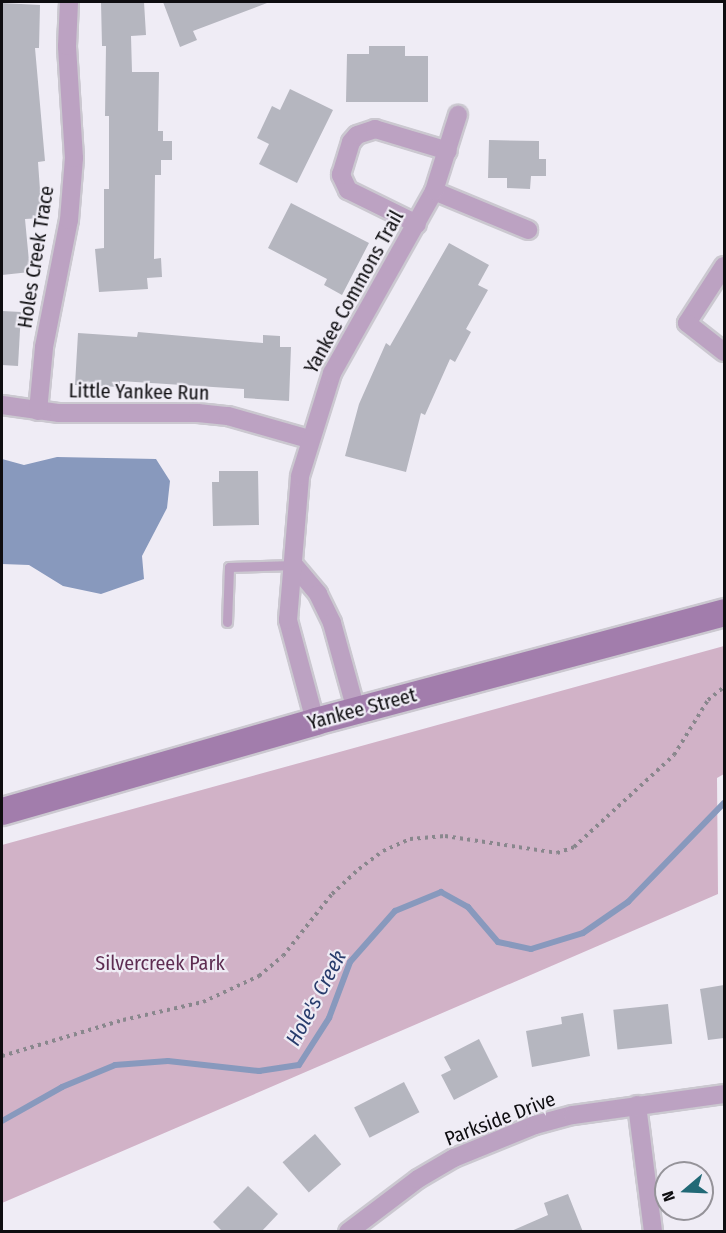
<!DOCTYPE html>
<style>
body{margin:0}
#map{position:relative;width:726px;height:1233px;overflow:hidden;background:#efecf5;font-family:"Fira Sans Condensed",sans-serif}
div>[style]{position:absolute}
.green>*{inset:0;background:#d1b2c7}
.water>*{inset:0;background:#8899bd}
.stream>*{height:6px;margin:-3px;padding:0 3px;transform-origin:3px;border-radius:3px;background:#8899bd}
.building>*{inset:0;background:#b5b6bf;transform-origin:0 0}
.path>*{height:4px;margin-top:-2px;transform-origin:0;background:repeating-linear-gradient(90deg,#89878d 0 3px,transparent 0 7.5px)}
.roads{filter:drop-shadow(2px 0 #cbc8d0) drop-shadow(-2px 0 #cbc8d0) drop-shadow(0 2px #cbc8d0) drop-shadow(0 -2px #cbc8d0)}
.lane>*{height:9px;margin:-4.5px;padding:0 4.5px;transform-origin:4.5px;border-radius:4.5px;background:#bca2c2}
.street>*{height:18px;margin:-9px;padding:0 9px;transform-origin:9px;border-radius:9px;background:#bca2c2}
.secondary>*{height:27px;margin:-13.5px;padding:0 13.5px;transform-origin:13.5px;border-radius:13.5px;background:#a27dac}
span{translate:-50% -50%;white-space:nowrap;text-align:center;line-height:1.15;-webkit-text-stroke:4.5px #efecf5;paint-order:stroke}
.street-label{font-size:20px;color:#0e0d10}
.park-label{font-size:20px;color:#5e2d52}
.water-label{font-size:21px;color:#283c6c;font-style:italic}
.frame{position:absolute;inset:0;border:3px solid #0e0d10;pointer-events:none}
.north{position:absolute;left:654px;top:1161px;width:60px;height:60px;box-sizing:border-box;background:#efecf5;border:2px solid #959399;border-radius:50%;rotate:251deg;font-size:16px;font-weight:700;line-height:24px;text-align:center;color:#0e0d10}
.north::after{content:'';display:block;margin:auto;width:21px;height:27px;background:#216976;clip-path:polygon(50% 0,100% 100%,50% 72%,0 100%)}
</style>
<div id="map">
<div class="green">
<div style="clip-path:polygon(724px 646px,724px 774px,717px 778px,718px 894px,2px 1203px,2px 845px)"></div>
</div>
<div class="water">
<div style="clip-path:polygon(57px 457px,156px 459px,170px 481px,167px 508px,142px 556px,144px 579px,101px 594px,63px 586px,29px 565px,2px 564px,2px 459px,24px 465px)"></div>
</div>
<div class="stream">
<div style="left:2px;top:1121px;width:69px;rotate:-29.5deg"></div>
<div style="left:62px;top:1087px;width:57px;rotate:-22.5deg"></div>
<div style="left:115px;top:1065px;width:53px;rotate:-4.3deg"></div>
<div style="left:168px;top:1061px;width:92px;rotate:6.3deg"></div>
<div style="left:259px;top:1071px;width:40px;rotate:-8.5deg"></div>
<div style="left:299px;top:1065px;width:56px;rotate:-57.4deg"></div>
<div style="left:329px;top:1018px;width:60px;rotate:-69.4deg"></div>
<div style="left:350px;top:962px;width:68px;rotate:-48.6deg"></div>
<div style="left:395px;top:911px;width:50px;rotate:-22.4deg"></div>
<div style="left:441px;top:892px;width:31px;rotate:29deg"></div>
<div style="left:468px;top:907px;width:46px;rotate:49.4deg"></div>
<div style="left:498px;top:942px;width:34px;rotate:12deg"></div>
<div style="left:531px;top:949px;width:54px;rotate:-17.1deg"></div>
<div style="left:583px;top:933px;width:55px;rotate:-34.6deg"></div>
<div style="left:628px;top:902px;width:138px;rotate:-45.9deg"></div>
</div>
<div class="building">
<div style="clip-path:polygon(101px 2px,144px 2px,146px 35px,131px 36px,132px 72px,159px 72px,158px 131px,163px 131px,163px 141px,172px 141px,172px 160px,161px 160px,161px 175px,155px 175px,154px 259px,161px 258px,162px 277px,147px 278px,148px 289px,99px 292px,95px 249px,104px 248px,104px 189px,109px 189px,109px 116px,105px 116px,106px 46px,102px 46px)"></div>
<div style="clip-path:polygon(163px 2px,267px 2px,267px 3px,193px 31px,197px 40px,180px 47px)"></div>
<div style="clip-path:polygon(2px 3px,40px 5px,39px 48px,35px 48px,45px 161px,38px 162px,42px 218px,25px 219px,30px 272px,2px 275px)"></div>
<div style="clip-path:polygon(369px 46px,405px 46px,405px 56px,428px 56px,428px 102px,346px 102px,347px 54px,369px 54px)"></div>
<div style="clip-path:polygon(290px 89px,333px 110px,297px 183px,259px 164px,269px 144px,257px 138px,272px 106px,280px 110px)"></div>
<div style="clip-path:polygon(489px 140px,539px 141px,539px 159px,546px 159px,546px 176px,531px 176px,530px 189px,507px 188px,507px 178px,488px 178px)"></div>
<div style="clip-path:polygon(291px 203px,369px 243px,342px 295px,324px 285px,327px 279px,268px 248px)"></div>
<div style="clip-path:polygon(449px 243px,489px 265px,478px 285px,488px 290px,466px 329px,471px 332px,455px 362px,450px 359px,425px 415px,421px 413px,406px 472px,345px 456px,359px 404px,386px 343px,390px 346px)"></div>
<div style="clip-path:polygon(2px 311px,21px 312px,18px 366px,2px 365px)"></div>
<div style="clip-path:polygon(138px 332px,263px 343px,263px 335px,280px 336px,280px 347px,291px 347px,289px 401px,244px 398px,244px 389px,120px 381px,120px 387px,75px 385px,78px 333px,137px 337px)"></div>
<div style="clip-path:polygon(219px 471px,258px 471px,259px 525px,213px 526px,212px 482px,219px 482px)"></div>
<div style="clip-path:polygon(724px 985px,724px 1038px,708px 1040px,700px 989px)"></div>
<div style="left:668px;top:1004px;width:40px;height:55px;rotate:84deg"></div>
<div style="clip-path:polygon(583px 1013px,590px 1056px,532px 1067px,526px 1031px,562px 1024px,561px 1017px)"></div>
<div style="clip-path:polygon(479px 1039px,498px 1077px,454px 1100px,441px 1075px,451px 1070px,444px 1057px)"></div>
<div style="left:404px;top:1082px;width:34px;height:56px;rotate:63deg"></div>
<div style="left:315px;top:1134px;width:40px;height:43px;rotate:49deg"></div>
<div style="clip-path:polygon(248px 1186px,278px 1214px,261px 1232px,223px 1232px,213px 1222px)"></div>
<div style="clip-path:polygon(568px 1194px,583px 1232px,509px 1232px,548px 1215px,544px 1203px)"></div>
</div>
<div class="path">
<div style="left:2px;top:1056px;width:126px;rotate:-16.6deg"></div>
<div style="left:123px;top:1020px;width:82px;rotate:-12.7deg"></div>
<div style="left:203px;top:1002px;width:62px;rotate:-24.9deg"></div>
<div style="left:259px;top:976px;width:31px;rotate:-40deg"></div>
<div style="left:283px;top:956px;width:79px;rotate:-51.7deg"></div>
<div style="left:332px;top:894px;width:37px;rotate:-43deg"></div>
<div style="left:359px;top:869px;width:30px;rotate:-37deg"></div>
<div style="left:383px;top:851px;width:30px;rotate:-24deg"></div>
<div style="left:410px;top:839px;width:35px;rotate:-5deg"></div>
<div style="left:445px;top:836px;width:113px;rotate:8.6deg"></div>
<div style="left:557px;top:853px;width:18px;rotate:-19deg"></div>
<div style="left:574px;top:847px;width:136px;rotate:-42.6deg"></div>
<div style="left:674px;top:755px;width:65px;rotate:-58.3deg"></div>
<div style="left:708px;top:700px;width:21px;rotate:-39deg"></div>
</div>
<div class="roads">
<div class="lane">
<div style="left:227px;top:622px;width:55px;rotate:-87.9deg"></div>
<div style="left:229px;top:567px;width:65px;rotate:-1.8deg"></div>
</div>
<div class="street">
<div style="left:434px;top:191px;width:102px;rotate:22.5deg"></div>
<div style="left:417px;top:224px;width:77px;rotate:-153.8deg"></div>
<div style="left:348px;top:190px;width:17px;rotate:-115deg"></div>
<div style="left:341px;top:175px;width:34px;rotate:-73deg"></div>
<div style="left:351px;top:142px;width:9px;rotate:-49deg"></div>
<div style="left:357px;top:135px;width:19px;rotate:-18deg"></div>
<div style="left:375px;top:129px;width:76px;rotate:16.8deg"></div>
<div style="left:724px;top:266px;width:68px;rotate:123deg"></div>
<div style="left:687px;top:323px;width:47px;rotate:38.1deg"></div>
<div style="left:2px;top:405px;width:58px;rotate:8deg"></div>
<div style="left:59px;top:413px;width:139px"></div>
<div style="left:198px;top:413px;width:30px;rotate:6deg"></div>
<div style="left:228px;top:416px;width:84px;rotate:15.9deg"></div>
<div style="left:38px;top:411px;width:64px;rotate:-84.6deg"></div>
<div style="left:44px;top:347px;width:129px;rotate:-78.9deg"></div>
<div style="left:69px;top:220px;width:62px;rotate:-85.4deg"></div>
<div style="left:74px;top:158px;width:112px;rotate:-93.6deg"></div>
<div style="left:67px;top:46px;width:44px;rotate:-87.4deg"></div>
<div style="left:294px;top:565px;width:38px;rotate:50deg"></div>
<div style="left:318px;top:594px;width:32px;rotate:64deg"></div>
<div style="left:332px;top:623px;width:90px;rotate:74.6deg"></div>
<div style="left:315px;top:721px;width:105px;rotate:-105deg"></div>
<div style="left:288px;top:620px;width:144px;rotate:-85.2deg"></div>
<div style="left:300px;top:476px;width:108px;rotate:-72.7deg"></div>
<div style="left:332px;top:373px;width:209px;rotate:-60.7deg"></div>
<div style="left:434px;top:191px;width:80px;rotate:-72.5deg"></div>
<div style="left:637px;top:1105px;width:128px;rotate:82.8deg"></div>
<div style="left:348px;top:1232px;width:88px;rotate:-37.1deg"></div>
<div style="left:418px;top:1179px;width:42px;rotate:-30.3deg"></div>
<div style="left:454px;top:1158px;width:87px;rotate:-22.2deg"></div>
<div style="left:535px;top:1125px;width:39px;rotate:-15deg"></div>
<div style="left:573px;top:1115px;width:152px;rotate:-7.9deg"></div>
</div>
<div class="secondary">
<div style="left:2px;top:811px;width:326px;rotate:-16deg"></div>
<div style="left:315px;top:721px;width:423px;rotate:-14.9deg"></div>
</div>
</div>
<div class="street-label">
<span style="left:36px;top:257px;rotate:-81deg">Holes Creek Trace</span>
<span style="left:354px;top:292px;rotate:-61deg">Yankee Commons Trail</span>
<span style="left:139px;top:392px;rotate:1deg">Little Yankee Run</span>
<span style="left:362px;top:709px;rotate:-15deg">Yankee Street</span>
<span style="left:500px;top:1119px;rotate:-21deg">Parkside Drive</span>
</div>
<div class="park-label">
<span style="left:160px;top:963px">Silvercreek Park</span>
</div>
<div class="water-label">
<span style="left:316px;top:998px;rotate:-62deg">Hole's Creek</span>
</div>
<div class="frame"></div>
<div class="north">N</div>
</div>
